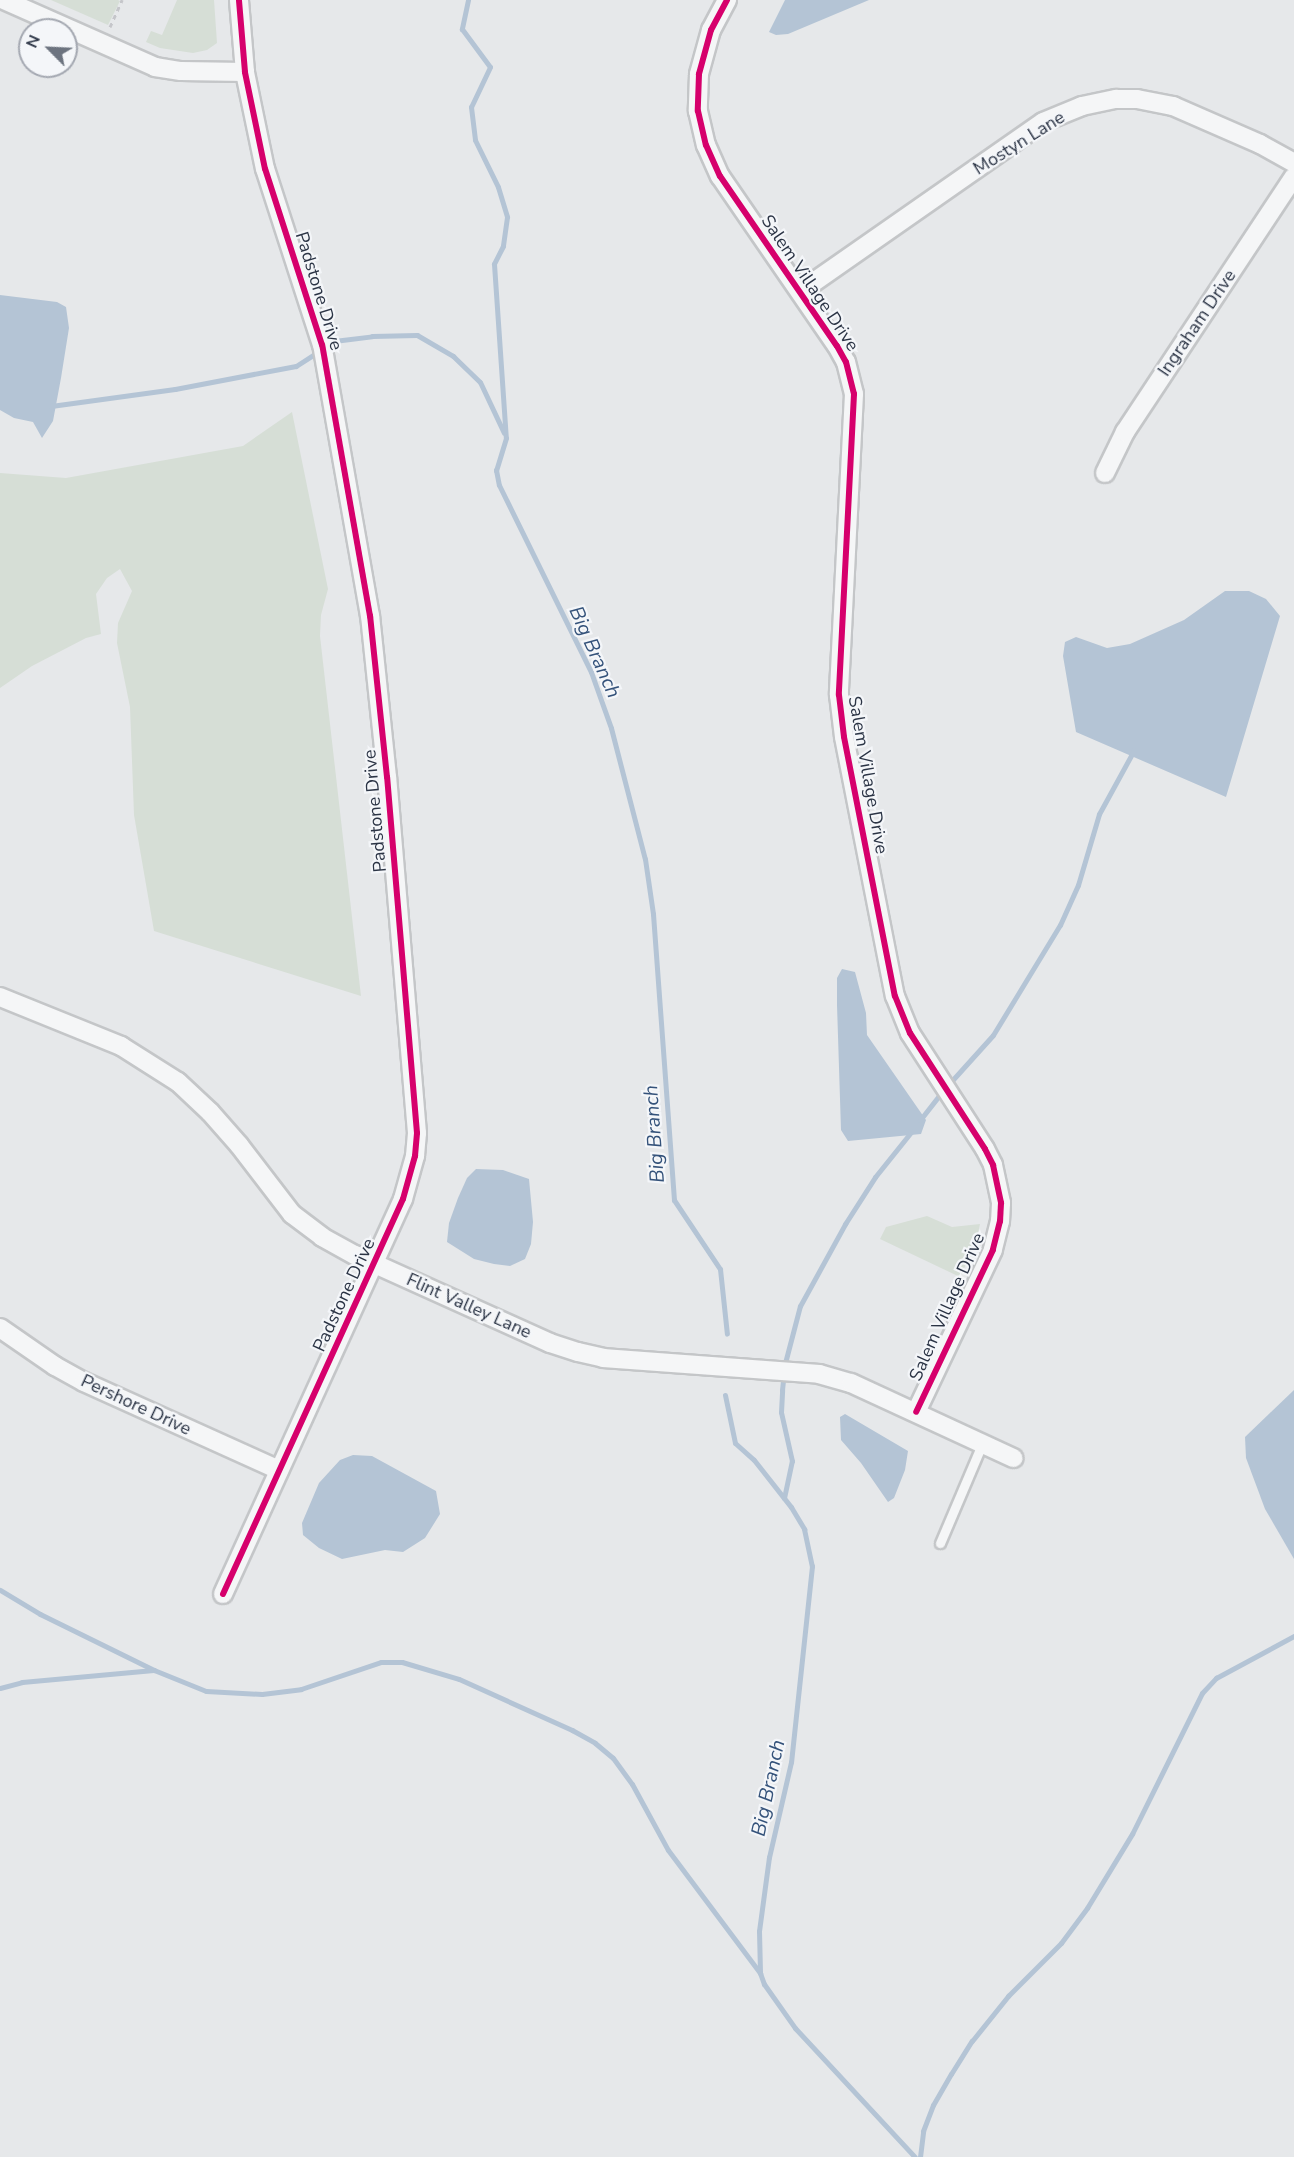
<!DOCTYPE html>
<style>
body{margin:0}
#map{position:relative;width:1294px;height:2157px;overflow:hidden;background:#e6e8ea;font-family:"Nunito Sans",sans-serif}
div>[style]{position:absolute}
.green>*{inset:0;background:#d6ded6}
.water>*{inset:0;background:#b4c4d5}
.stream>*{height:5px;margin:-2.5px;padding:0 2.5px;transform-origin:2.5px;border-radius:2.5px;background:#b4c4d5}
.path>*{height:3px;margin-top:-1.5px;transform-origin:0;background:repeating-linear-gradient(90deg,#c5c6ca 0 4.5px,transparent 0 9px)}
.roads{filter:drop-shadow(2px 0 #c4c6c8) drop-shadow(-2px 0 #c4c6c8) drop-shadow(0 2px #c4c6c8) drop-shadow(0 -2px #c4c6c8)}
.lane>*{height:9px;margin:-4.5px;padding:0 4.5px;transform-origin:4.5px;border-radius:4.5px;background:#f5f6f7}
.street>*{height:18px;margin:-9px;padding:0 9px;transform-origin:9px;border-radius:9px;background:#f5f6f7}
.cycleway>*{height:6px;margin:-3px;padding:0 3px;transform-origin:3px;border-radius:3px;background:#d6006c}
span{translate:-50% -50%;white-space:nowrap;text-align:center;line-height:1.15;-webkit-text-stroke:4.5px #f4f6f9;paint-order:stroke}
.street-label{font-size:18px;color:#2b3445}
.water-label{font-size:20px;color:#34527a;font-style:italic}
.north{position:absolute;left:18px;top:18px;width:60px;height:60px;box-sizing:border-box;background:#f4f6f9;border:2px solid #a4a8b1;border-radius:50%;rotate:294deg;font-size:16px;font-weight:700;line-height:24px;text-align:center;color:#2b3445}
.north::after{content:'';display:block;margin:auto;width:21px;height:27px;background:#6c737f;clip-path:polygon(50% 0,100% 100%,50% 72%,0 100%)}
</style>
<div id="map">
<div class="green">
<div style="clip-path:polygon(51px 0,118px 0,120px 1px,108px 25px)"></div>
<div style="clip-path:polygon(177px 0,214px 0,217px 43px,207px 50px,193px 53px,160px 48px,146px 42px,151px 31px,162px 35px)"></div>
<div style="clip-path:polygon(292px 412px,328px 589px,321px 615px,320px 636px,361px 996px,154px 931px,134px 815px,130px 707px,117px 643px,118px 623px,132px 591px,120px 569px,107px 578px,96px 594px,101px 634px,86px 638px,32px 666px,0 688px,0 473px,66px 478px,243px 446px)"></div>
<div style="clip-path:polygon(927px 1216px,952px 1227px,980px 1224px,976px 1243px,960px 1277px,880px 1239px,886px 1227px)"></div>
</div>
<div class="water">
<div style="clip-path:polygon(785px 0,869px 0,788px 34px,776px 35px,769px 32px)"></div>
<div style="clip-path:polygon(0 295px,57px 302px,66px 307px,69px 328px,61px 378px,53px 421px,42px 438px,33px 422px,14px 418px,0 410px)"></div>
<div style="clip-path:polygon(1225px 591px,1249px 591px,1266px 599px,1280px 616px,1226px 797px,1076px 732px,1063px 656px,1065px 642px,1076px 637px,1107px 648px,1130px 644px,1184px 620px)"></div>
<div style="clip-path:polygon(842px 969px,855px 972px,866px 1013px,867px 1035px,926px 1120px,921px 1134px,848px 1141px,841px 1130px,837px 1005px,837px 978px)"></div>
<div style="clip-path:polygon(476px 1169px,503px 1170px,529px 1179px,533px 1222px,531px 1244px,525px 1259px,510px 1266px,494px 1264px,474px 1259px,447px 1242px,449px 1223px,458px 1198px,467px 1178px)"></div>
<div style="clip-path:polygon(1294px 1390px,1294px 1559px,1265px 1509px,1246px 1458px,1245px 1437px)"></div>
<div style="clip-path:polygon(845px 1414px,908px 1451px,905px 1470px,894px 1498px,888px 1502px,861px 1463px,841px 1440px,840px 1417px)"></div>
<div style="clip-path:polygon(353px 1455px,372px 1456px,436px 1491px,440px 1514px,425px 1538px,403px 1552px,385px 1550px,342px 1559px,319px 1548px,303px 1535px,302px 1523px,319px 1483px,340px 1460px)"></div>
</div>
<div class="stream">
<div style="left:468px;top:0;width:30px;rotate:102deg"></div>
<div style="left:462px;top:29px;width:47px;rotate:53.6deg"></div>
<div style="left:490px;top:67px;width:44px;rotate:115.4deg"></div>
<div style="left:471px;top:107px;width:33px;rotate:83deg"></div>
<div style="left:475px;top:140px;width:52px;rotate:63.9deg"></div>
<div style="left:498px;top:187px;width:31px;rotate:73deg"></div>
<div style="left:507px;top:217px;width:29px;rotate:98deg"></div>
<div style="left:503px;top:246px;width:20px;rotate:117deg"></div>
<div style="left:494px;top:264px;width:174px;rotate:86.1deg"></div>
<div style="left:506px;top:438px;width:34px;rotate:107deg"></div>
<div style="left:496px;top:470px;width:15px;rotate:79deg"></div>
<div style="left:499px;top:485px;width:208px;rotate:63.8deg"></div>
<div style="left:591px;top:672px;width:59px;rotate:70.3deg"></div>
<div style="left:611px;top:728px;width:135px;rotate:75.5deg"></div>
<div style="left:645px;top:859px;width:56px;rotate:81.7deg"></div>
<div style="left:653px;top:914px;width:287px;rotate:85.8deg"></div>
<div style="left:674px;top:1200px;width:83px;rotate:56.3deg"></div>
<div style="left:720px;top:1269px;width:65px;rotate:83.9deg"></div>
<div style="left:327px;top:346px;width:9px;rotate:-36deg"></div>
<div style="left:334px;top:341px;width:38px;rotate:-7deg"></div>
<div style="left:372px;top:336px;width:45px;rotate:-1.3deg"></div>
<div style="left:417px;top:335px;width:42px;rotate:30.3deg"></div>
<div style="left:453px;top:356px;width:37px;rotate:44deg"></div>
<div style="left:480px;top:382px;width:56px;rotate:64.8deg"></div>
<div style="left:51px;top:406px;width:125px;rotate:-7.8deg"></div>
<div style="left:175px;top:389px;width:123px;rotate:-10.8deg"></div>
<div style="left:296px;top:366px;width:27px;rotate:-33deg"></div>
<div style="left:948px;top:1085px;width:67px;rotate:-48deg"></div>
<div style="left:993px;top:1035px;width:129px;rotate:-58.7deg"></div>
<div style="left:1060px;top:925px;width:44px;rotate:-65.8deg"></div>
<div style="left:1078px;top:885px;width:74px;rotate:-73.5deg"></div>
<div style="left:1099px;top:814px;width:73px;rotate:-61.3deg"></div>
<div style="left:920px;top:1120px;width:36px;rotate:-52deg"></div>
<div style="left:725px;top:1395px;width:49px;rotate:78.2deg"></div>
<div style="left:735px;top:1443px;width:25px;rotate:42deg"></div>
<div style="left:754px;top:1460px;width:60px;rotate:51.8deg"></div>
<div style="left:791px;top:1507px;width:26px;rotate:59deg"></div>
<div style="left:804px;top:1529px;width:38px;rotate:78deg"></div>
<div style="left:812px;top:1566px;width:197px;rotate:96.1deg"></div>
<div style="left:791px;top:1762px;width:98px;rotate:103deg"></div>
<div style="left:769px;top:1857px;width:75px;rotate:97.7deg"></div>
<div style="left:759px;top:1931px;width:42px;rotate:88.6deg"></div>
<div style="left:760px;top:1973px;width:12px;rotate:70deg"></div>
<div style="left:764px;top:1984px;width:54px;rotate:54.8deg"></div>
<div style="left:795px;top:2028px;width:176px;rotate:47.1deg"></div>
<div style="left:784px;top:1498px;width:38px;rotate:-78deg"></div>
<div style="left:792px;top:1461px;width:50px;rotate:-102.7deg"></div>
<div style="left:781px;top:1412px;width:22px;rotate:-87deg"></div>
<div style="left:782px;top:1390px;width:27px;rotate:-84deg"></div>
<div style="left:785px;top:1363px;width:59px;rotate:-75.3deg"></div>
<div style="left:800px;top:1306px;width:94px;rotate:-61.2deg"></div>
<div style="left:845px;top:1224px;width:56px;rotate:-57.4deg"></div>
<div style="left:875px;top:1177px;width:58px;rotate:-51.3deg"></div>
<div style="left:0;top:1590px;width:47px;rotate:31deg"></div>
<div style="left:40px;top:1614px;width:127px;rotate:26.2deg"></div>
<div style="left:154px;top:1670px;width:56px;rotate:22deg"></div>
<div style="left:206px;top:1691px;width:56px;rotate:3.1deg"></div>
<div style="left:262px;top:1694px;width:39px;rotate:-7deg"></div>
<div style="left:301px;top:1689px;width:84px;rotate:-18.6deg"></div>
<div style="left:381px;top:1662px;width:21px"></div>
<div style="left:402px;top:1662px;width:59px;rotate:16.6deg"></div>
<div style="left:459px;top:1679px;width:124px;rotate:24.3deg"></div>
<div style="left:572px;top:1730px;width:26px;rotate:29deg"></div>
<div style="left:595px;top:1743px;width:23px;rotate:40deg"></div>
<div style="left:613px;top:1758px;width:32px;rotate:54deg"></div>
<div style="left:632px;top:1784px;width:75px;rotate:61.4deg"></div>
<div style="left:668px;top:1850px;width:154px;rotate:53.2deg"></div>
<div style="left:0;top:1688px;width:23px;rotate:-15deg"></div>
<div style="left:22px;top:1682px;width:132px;rotate:-5.2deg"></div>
<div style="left:920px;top:2157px;width:26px;rotate:-83deg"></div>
<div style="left:923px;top:2131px;width:28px;rotate:-69deg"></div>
<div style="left:933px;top:2105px;width:36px;rotate:-60deg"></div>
<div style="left:951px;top:2074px;width:39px;rotate:-58deg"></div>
<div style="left:972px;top:2041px;width:58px;rotate:-51.3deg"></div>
<div style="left:1008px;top:1996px;width:75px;rotate:-45deg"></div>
<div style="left:1061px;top:1943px;width:44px;rotate:-53.4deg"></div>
<div style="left:1087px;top:1908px;width:87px;rotate:-58.7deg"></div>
<div style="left:1132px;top:1834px;width:157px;rotate:-63.6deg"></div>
<div style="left:1202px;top:1693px;width:21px;rotate:-47deg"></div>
<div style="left:1216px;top:1678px;width:89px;rotate:-28.3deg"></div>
</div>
<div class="path">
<div style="left:110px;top:27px;width:30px;rotate:-66deg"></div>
</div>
<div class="roads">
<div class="lane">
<div style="left:940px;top:1543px;width:108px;rotate:-67deg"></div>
</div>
<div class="street">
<div style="left:4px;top:0;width:165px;rotate:23.9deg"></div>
<div style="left:155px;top:67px;width:26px;rotate:9deg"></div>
<div style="left:181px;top:71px;width:64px;rotate:0.9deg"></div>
<div style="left:727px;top:0;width:34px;rotate:118deg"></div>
<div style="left:711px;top:30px;width:46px;rotate:105.3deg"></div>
<div style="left:699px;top:74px;width:37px;rotate:92deg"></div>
<div style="left:698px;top:111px;width:35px;rotate:77deg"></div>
<div style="left:706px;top:145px;width:34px;rotate:66deg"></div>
<div style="left:720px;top:176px;width:206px;rotate:55.5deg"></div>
<div style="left:837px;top:346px;width:18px;rotate:61deg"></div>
<div style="left:846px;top:362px;width:33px;rotate:76deg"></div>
<div style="left:854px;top:394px;width:301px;rotate:92.9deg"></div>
<div style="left:839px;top:695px;width:42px;rotate:83.2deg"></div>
<div style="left:844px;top:737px;width:264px;rotate:78.9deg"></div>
<div style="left:895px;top:996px;width:40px;rotate:68deg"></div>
<div style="left:910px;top:1033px;width:138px;rotate:57.1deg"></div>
<div style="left:985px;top:1149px;width:18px;rotate:63deg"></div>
<div style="left:993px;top:1165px;width:39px;rotate:78deg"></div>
<div style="left:1001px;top:1203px;width:18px;rotate:93deg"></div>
<div style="left:1000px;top:1221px;width:30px;rotate:104deg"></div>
<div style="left:993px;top:1250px;width:179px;rotate:115.4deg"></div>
<div style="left:801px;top:291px;width:295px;rotate:-34.9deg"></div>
<div style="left:1043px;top:122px;width:42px;rotate:-22.3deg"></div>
<div style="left:1082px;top:106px;width:35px;rotate:-12deg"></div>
<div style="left:1116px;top:99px;width:21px"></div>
<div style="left:1137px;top:99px;width:37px;rotate:11deg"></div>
<div style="left:1173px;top:106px;width:95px;rotate:23.6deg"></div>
<div style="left:1260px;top:144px;width:39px;rotate:29deg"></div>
<div style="left:1105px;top:473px;width:46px;rotate:-64deg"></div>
<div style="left:1125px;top:432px;width:306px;rotate:-56.5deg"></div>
<div style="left:0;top:997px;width:131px;rotate:22deg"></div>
<div style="left:121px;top:1046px;width:67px;rotate:32.3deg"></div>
<div style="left:178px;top:1082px;width:44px;rotate:43.2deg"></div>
<div style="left:210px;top:1112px;width:44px;rotate:48.7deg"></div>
<div style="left:239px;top:1145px;width:87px;rotate:52.5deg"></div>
<div style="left:292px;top:1214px;width:38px;rotate:37deg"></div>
<div style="left:322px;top:1237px;width:38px;rotate:29deg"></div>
<div style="left:355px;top:1255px;width:214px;rotate:24.3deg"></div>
<div style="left:550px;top:1343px;width:29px;rotate:18deg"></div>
<div style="left:578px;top:1352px;width:26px;rotate:13deg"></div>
<div style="left:603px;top:1358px;width:217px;rotate:4.2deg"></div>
<div style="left:819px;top:1374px;width:33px;rotate:16deg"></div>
<div style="left:851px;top:1383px;width:179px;rotate:24.8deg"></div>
<div style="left:0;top:1328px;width:67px;rotate:34.6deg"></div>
<div style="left:55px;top:1366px;width:33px;rotate:29deg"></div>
<div style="left:84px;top:1382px;width:214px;rotate:24.3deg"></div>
<div style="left:223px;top:1594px;width:434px;rotate:-65.5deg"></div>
<div style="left:403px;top:1199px;width:45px;rotate:-74.4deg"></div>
<div style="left:415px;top:1156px;width:23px;rotate:-85deg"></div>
<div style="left:417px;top:1133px;width:357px;rotate:-94.8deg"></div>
<div style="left:387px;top:777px;width:162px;rotate:-96deg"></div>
<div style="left:370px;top:616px;width:275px;rotate:-100deg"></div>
<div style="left:322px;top:345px;width:185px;rotate:-107.9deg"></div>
<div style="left:265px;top:169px;width:99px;rotate:-101.7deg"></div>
<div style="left:245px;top:72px;width:72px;rotate:-94.8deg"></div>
</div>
</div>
<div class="cycleway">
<div style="left:727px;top:0;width:34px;rotate:118deg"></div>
<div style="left:711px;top:30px;width:46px;rotate:105.3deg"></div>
<div style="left:699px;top:74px;width:37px;rotate:92deg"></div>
<div style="left:698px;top:111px;width:35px;rotate:77deg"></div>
<div style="left:706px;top:145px;width:34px;rotate:66deg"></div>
<div style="left:720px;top:176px;width:206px;rotate:55.5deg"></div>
<div style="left:837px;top:346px;width:18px;rotate:61deg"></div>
<div style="left:846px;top:362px;width:33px;rotate:76deg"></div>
<div style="left:854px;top:394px;width:301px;rotate:92.9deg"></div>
<div style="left:839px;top:695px;width:42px;rotate:83.2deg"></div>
<div style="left:844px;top:737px;width:264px;rotate:78.9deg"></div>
<div style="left:895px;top:996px;width:40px;rotate:68deg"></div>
<div style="left:910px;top:1033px;width:138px;rotate:57.1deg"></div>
<div style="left:985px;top:1149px;width:18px;rotate:63deg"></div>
<div style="left:993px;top:1165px;width:39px;rotate:78deg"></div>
<div style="left:1001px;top:1203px;width:18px;rotate:93deg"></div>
<div style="left:1000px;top:1221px;width:30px;rotate:104deg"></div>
<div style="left:993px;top:1250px;width:179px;rotate:115.4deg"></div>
<div style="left:223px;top:1594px;width:434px;rotate:-65.5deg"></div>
<div style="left:403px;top:1199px;width:45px;rotate:-74.4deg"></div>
<div style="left:415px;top:1156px;width:23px;rotate:-85deg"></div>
<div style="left:417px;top:1133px;width:357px;rotate:-94.8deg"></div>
<div style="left:387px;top:777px;width:162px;rotate:-96deg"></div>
<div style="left:370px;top:616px;width:275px;rotate:-100deg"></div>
<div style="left:322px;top:345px;width:185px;rotate:-107.9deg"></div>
<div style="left:265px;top:169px;width:99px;rotate:-101.7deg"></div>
<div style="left:245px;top:72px;width:72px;rotate:-94.8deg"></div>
</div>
<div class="street-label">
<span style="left:1019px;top:143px;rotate:-32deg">Mostyn Lane</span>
<span style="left:810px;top:283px;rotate:56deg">Salem Village Drive</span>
<span style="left:319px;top:291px;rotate:73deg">Padstone Drive</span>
<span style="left:1197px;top:323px;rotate:-56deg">Ingraham Drive</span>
<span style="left:868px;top:775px;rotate:80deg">Salem Village Drive</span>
<span style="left:375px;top:811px;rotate:-95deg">Padstone Drive</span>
<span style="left:344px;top:1295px;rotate:-65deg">Padstone Drive</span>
<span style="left:469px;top:1306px;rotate:24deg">Flint Valley Lane</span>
<span style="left:947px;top:1307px;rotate:-66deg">Salem Village Drive</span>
<span style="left:136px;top:1405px;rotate:25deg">Pershore Drive</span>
</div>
<div class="water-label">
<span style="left:595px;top:652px;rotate:66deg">Big Branch</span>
<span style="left:654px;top:1134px;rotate:-94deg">Big Branch</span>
<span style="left:768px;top:1788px;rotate:-78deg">Big Branch</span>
</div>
<div class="north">N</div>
</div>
